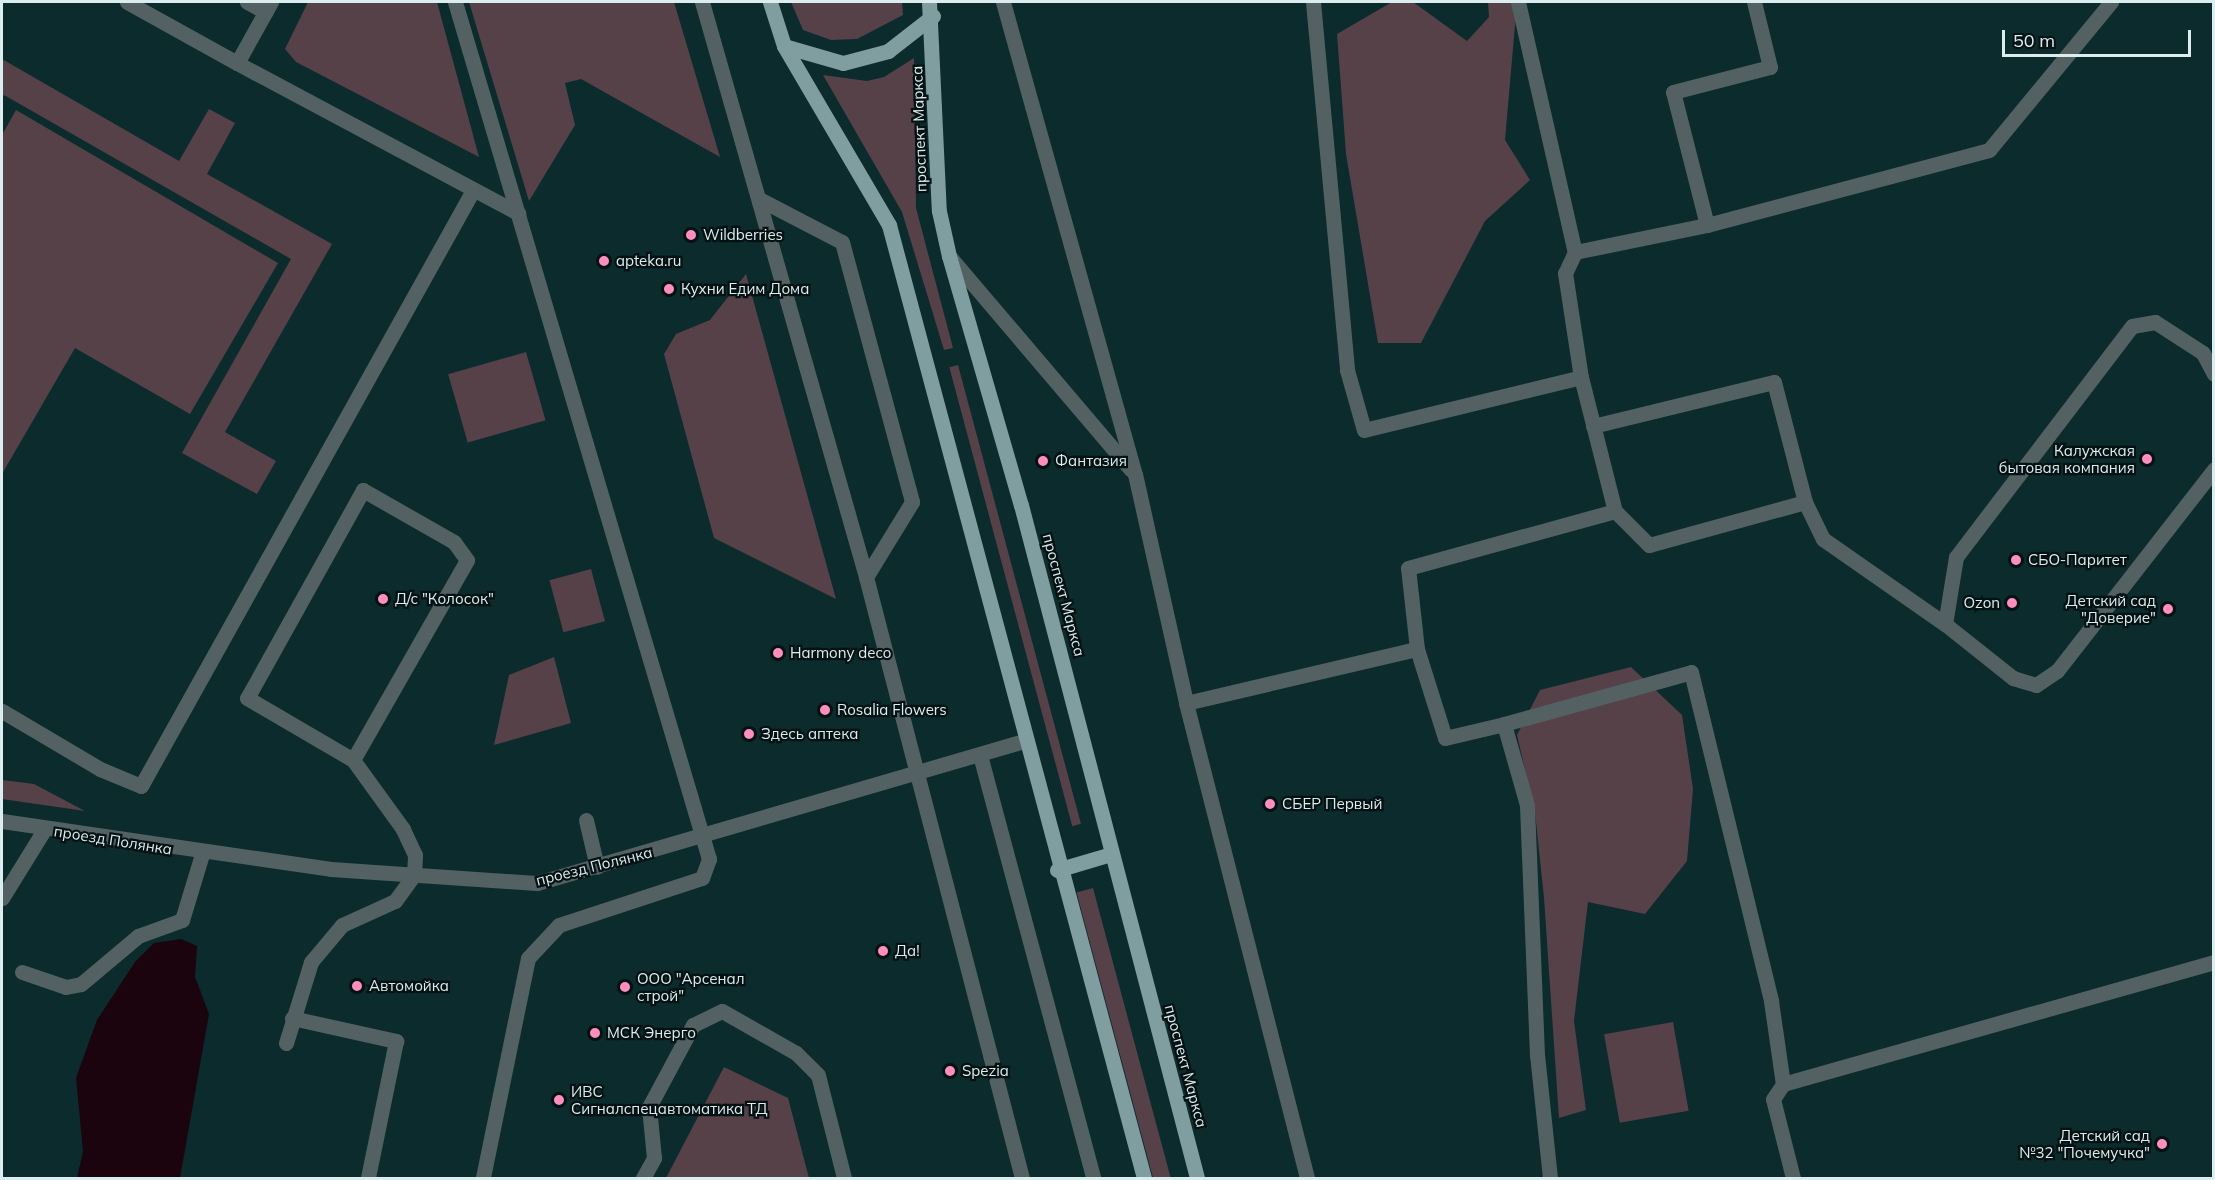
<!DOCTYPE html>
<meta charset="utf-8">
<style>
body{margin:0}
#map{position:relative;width:2215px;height:1180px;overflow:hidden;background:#0b2b2d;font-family:Mulish,sans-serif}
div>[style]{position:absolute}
.green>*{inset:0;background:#564149;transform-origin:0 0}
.water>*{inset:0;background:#1b040e}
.minor>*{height:15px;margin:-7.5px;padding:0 7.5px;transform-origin:7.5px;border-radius:7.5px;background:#546162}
.major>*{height:15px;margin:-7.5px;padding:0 7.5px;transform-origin:7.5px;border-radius:7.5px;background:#809d9f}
.dots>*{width:16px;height:16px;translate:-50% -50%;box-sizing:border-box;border:3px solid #051112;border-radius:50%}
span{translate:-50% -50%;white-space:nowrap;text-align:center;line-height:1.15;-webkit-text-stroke:4.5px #051112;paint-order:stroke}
.street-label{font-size:15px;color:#dbedee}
.poi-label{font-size:15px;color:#dbedee}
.left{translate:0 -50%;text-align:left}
.right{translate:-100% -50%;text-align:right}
.frame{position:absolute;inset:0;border:3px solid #dbedee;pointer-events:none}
.scale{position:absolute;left:2002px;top:30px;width:189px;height:27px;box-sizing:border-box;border:3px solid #dbedee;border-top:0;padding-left:8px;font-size:18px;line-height:21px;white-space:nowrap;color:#dbedee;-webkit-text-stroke:4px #051112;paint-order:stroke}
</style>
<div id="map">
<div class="green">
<div style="clip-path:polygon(308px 2px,437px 2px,479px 157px,296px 62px,285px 49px)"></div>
<div style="clip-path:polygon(469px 2px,674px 2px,720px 157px,581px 79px,565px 83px,575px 125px,529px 201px)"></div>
<div style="clip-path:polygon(791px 2px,902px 2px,903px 15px,857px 39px,831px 40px,803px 30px)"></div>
<div style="clip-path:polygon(1392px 2px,1413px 2px,1467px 41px,1489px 17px,1488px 2px,1517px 2px,1505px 140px,1530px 180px,1485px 221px,1421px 343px,1378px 343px,1346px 154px,1337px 34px)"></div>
<div style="clip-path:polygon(914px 58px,916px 208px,953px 348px,944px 350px,902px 212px,823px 75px,867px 81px,884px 77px)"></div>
<div style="clip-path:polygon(2px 59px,179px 161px,209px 109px,235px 123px,207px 174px,332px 244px,225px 432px,276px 461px,257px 494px,182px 453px,291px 259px,4px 95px,2px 98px)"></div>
<div style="clip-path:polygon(16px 110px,278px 263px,190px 414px,75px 348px,2px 474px,2px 135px)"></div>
<div style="clip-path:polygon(746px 274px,836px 599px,714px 538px,664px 354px,676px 334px,710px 320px)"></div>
<div style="left:526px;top:352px;width:71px;height:81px;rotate:74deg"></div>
<div style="left:958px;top:365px;width:475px;height:9px;rotate:75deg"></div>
<div style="left:591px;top:569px;width:54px;height:43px;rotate:75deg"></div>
<div style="clip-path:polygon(554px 657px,571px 723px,494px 745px,509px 675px)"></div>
<div style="clip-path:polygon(1631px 667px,1682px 715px,1693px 789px,1687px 861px,1645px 914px,1588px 902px,1574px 1021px,1586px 1110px,1559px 1118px,1544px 898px,1535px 812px,1517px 735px,1540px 690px)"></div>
<div style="clip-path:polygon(2px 780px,34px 784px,85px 811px,2px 799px)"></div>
<div style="left:1093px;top:888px;width:300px;height:17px;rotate:75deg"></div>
<div style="left:1673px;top:1022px;width:90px;height:70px;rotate:80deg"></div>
<div style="clip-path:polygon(724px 1067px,788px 1098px,809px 1178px,666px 1178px)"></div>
</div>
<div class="water">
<div style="clip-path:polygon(181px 939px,197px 946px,195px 977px,209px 1014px,180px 1178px,77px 1178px,83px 1151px,76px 1078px,97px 1020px,135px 962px,154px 943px)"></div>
</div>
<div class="minor">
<div style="left:127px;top:2px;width:126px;rotate:29deg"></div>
<div style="left:237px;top:63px;width:70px;rotate:-60.9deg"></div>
<div style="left:247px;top:2px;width:21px;rotate:28deg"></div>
<div style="left:455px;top:2px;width:894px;rotate:73.49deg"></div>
<div style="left:709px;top:859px;width:20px;rotate:110deg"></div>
<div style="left:702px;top:878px;width:151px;rotate:161.8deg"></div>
<div style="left:559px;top:925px;width:45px;rotate:133.2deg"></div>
<div style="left:528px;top:958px;width:225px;rotate:101.6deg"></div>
<div style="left:702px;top:2px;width:598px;rotate:74.08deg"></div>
<div style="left:866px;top:577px;width:621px;rotate:75.45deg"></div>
<div style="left:1003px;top:2px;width:490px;rotate:74.4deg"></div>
<div style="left:1135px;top:474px;width:235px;rotate:77.4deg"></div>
<div style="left:1186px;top:703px;width:490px;rotate:75.7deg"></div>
<div style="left:1313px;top:2px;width:370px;rotate:84.7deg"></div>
<div style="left:1347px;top:370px;width:62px;rotate:74.2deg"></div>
<div style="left:1364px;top:430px;width:223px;rotate:-13.7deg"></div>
<div style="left:1518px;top:2px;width:256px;rotate:77.2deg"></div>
<div style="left:1575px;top:252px;width:23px;rotate:115deg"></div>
<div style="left:1565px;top:273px;width:105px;rotate:81.3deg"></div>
<div style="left:1581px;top:377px;width:138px;rotate:75.8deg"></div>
<div style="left:237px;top:63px;width:319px;rotate:28.1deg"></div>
<div style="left:759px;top:199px;width:93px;rotate:27.4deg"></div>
<div style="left:842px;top:242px;width:269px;rotate:74.9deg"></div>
<div style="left:912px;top:502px;width:88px;rotate:121.5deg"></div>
<div style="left:1707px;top:225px;width:137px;rotate:-104.3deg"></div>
<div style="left:1673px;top:92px;width:100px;rotate:-14.5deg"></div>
<div style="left:1770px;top:67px;width:67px;rotate:-103.8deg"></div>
<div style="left:1575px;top:252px;width:135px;rotate:-11.6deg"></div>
<div style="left:1707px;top:225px;width:292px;rotate:-14.9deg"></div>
<div style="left:1989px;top:150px;width:192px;rotate:-50.5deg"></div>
<div style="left:949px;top:256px;width:281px;rotate:49.6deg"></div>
<div style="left:2214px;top:374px;width:24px;rotate:-118deg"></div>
<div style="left:2203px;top:353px;width:57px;rotate:-147.1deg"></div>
<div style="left:2155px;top:322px;width:23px;rotate:170deg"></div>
<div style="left:2132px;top:326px;width:290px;rotate:127.3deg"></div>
<div style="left:1956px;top:557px;width:68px;rotate:99.3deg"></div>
<div style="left:1945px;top:624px;width:87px;rotate:38.5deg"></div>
<div style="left:2013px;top:678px;width:24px;rotate:17deg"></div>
<div style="left:2036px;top:685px;width:25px;rotate:-34deg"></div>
<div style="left:2057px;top:671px;width:256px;rotate:-52.1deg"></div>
<div style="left:1593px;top:426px;width:186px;rotate:-13.7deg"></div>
<div style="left:1774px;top:382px;width:124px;rotate:75.5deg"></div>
<div style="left:1417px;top:649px;width:81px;rotate:-96.3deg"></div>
<div style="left:1408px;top:568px;width:215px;rotate:-15.4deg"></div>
<div style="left:1615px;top:511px;width:48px;rotate:45deg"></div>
<div style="left:1649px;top:545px;width:162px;rotate:-15.4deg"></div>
<div style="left:1805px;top:502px;width:41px;rotate:64.1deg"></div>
<div style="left:1823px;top:539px;width:149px;rotate:34.9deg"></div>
<div style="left:1186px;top:703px;width:237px;rotate:-13.2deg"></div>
<div style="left:1417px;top:649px;width:93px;rotate:72.5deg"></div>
<div style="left:1445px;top:738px;width:61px;rotate:-13.3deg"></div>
<div style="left:2px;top:711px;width:114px;rotate:30.6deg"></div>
<div style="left:100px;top:769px;width:44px;rotate:22.5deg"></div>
<div style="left:141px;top:786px;width:680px;rotate:-60.87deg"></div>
<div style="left:980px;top:755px;width:438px;rotate:75deg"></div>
<div style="left:586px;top:820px;width:48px;rotate:76.8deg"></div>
<div style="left:2px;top:821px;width:332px;rotate:8.3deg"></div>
<div style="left:331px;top:869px;width:206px;rotate:3.9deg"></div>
<div style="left:537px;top:883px;width:507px;rotate:-16.26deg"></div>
<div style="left:2px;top:898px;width:80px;rotate:-58.3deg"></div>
<div style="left:22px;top:972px;width:46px;rotate:18.8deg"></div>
<div style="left:66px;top:987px;width:15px;rotate:-11deg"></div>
<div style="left:81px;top:984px;width:75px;rotate:-40.1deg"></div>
<div style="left:138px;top:936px;width:47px;rotate:-20deg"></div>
<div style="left:182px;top:920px;width:69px;rotate:-73.1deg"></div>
<div style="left:292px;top:1018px;width:107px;rotate:12.5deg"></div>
<div style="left:396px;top:1041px;width:140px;rotate:101.6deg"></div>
<div style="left:286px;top:1043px;width:85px;rotate:-72.8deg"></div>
<div style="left:311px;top:962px;width:48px;rotate:-50deg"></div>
<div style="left:342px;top:925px;width:58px;rotate:-24.4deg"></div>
<div style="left:395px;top:901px;width:32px;rotate:-54deg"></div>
<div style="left:414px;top:875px;width:20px;rotate:-87deg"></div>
<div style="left:415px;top:855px;width:29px;rotate:-115deg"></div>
<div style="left:403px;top:829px;width:85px;rotate:-125.9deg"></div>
<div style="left:353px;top:760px;width:230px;rotate:-60.3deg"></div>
<div style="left:467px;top:560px;width:22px;rotate:-126deg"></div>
<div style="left:454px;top:542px;width:105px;rotate:-150.3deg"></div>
<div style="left:363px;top:490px;width:238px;rotate:119.1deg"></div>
<div style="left:247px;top:698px;width:123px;rotate:30.3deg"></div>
<div style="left:643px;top:1178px;width:23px;rotate:-61deg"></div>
<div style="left:654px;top:1158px;width:51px;rotate:-95.6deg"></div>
<div style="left:649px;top:1107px;width:93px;rotate:-61.8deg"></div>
<div style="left:693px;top:1025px;width:32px;rotate:-26deg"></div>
<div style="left:722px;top:1011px;width:85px;rotate:29.6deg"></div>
<div style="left:796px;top:1053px;width:31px;rotate:45deg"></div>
<div style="left:818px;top:1075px;width:106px;rotate:75.8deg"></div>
<div style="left:1550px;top:1178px;width:124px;rotate:-96deg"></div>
<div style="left:1537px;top:1055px;width:250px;rotate:-92.3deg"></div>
<div style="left:1527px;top:805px;width:84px;rotate:-105.9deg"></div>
<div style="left:1504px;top:724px;width:194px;rotate:-15.5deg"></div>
<div style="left:1691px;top:672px;width:339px;rotate:76.3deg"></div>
<div style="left:1771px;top:1001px;width:84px;rotate:81.8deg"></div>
<div style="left:1793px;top:1178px;width:81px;rotate:-104.2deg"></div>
<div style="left:1773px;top:1099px;width:18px;rotate:-56deg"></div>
<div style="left:1783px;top:1084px;width:448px;rotate:-15.8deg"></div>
</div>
<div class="major">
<div style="left:770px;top:2px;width:46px;rotate:72.3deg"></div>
<div style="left:784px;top:46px;width:208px;rotate:59.6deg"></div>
<div style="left:889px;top:225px;width:987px;rotate:75.02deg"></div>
<div style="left:929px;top:2px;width:209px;rotate:87.3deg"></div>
<div style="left:939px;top:211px;width:46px;rotate:77.5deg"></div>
<div style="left:949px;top:256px;width:259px;rotate:73.9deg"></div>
<div style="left:1021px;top:505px;width:696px;rotate:75.34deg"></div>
<div style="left:784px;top:46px;width:61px;rotate:16.1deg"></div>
<div style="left:843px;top:63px;width:47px;rotate:-14.9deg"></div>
<div style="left:888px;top:51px;width:57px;rotate:-37.9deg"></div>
<div style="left:1057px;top:870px;width:56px;rotate:-16.5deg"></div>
</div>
<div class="dots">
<div style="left:691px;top:235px;background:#fd8ebe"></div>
<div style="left:604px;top:261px;background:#fd8ebe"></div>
<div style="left:669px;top:289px;background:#fd8ebe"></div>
<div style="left:2147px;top:459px;background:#fd8ebe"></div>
<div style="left:1043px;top:461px;background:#fd8ebe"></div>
<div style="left:2016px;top:560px;background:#fd8ebe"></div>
<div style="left:383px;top:599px;background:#fd8ebe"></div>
<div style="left:2012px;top:603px;background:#fd8ebe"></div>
<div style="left:2168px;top:609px;background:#fd8ebe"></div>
<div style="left:778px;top:653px;background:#fd8ebe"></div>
<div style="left:825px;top:710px;background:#fd8ebe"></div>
<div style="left:749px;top:734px;background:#fd8ebe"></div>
<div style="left:1270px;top:804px;background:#fd8ebe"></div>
<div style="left:883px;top:951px;background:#fd8ebe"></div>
<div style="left:357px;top:986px;background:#fd8ebe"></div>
<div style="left:625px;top:987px;background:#fd8ebe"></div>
<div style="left:595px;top:1033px;background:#fd8ebe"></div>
<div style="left:950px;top:1071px;background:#fd8ebe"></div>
<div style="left:559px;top:1100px;background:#fd8ebe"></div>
<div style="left:2162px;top:1144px;background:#fd8ebe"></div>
</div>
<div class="street-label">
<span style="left:919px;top:129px;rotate:-92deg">проспект Маркса</span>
<span style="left:1064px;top:595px;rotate:75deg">проспект Маркса</span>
<span style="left:113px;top:840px;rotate:9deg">проезд Полянка</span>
<span style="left:594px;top:866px;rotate:-14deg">проезд Полянка</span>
<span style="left:1186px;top:1066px;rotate:75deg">проспект Маркса</span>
</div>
<div class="poi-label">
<span class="left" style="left:703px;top:235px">Wildberries</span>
<span class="left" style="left:616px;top:261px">apteka.ru</span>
<span class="left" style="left:681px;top:289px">Кухни Едим Дома</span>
<span class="right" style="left:2135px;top:459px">Калужская<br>бытовая компания</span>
<span class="left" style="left:1055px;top:461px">Фантазия</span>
<span class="left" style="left:2028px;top:560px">СБО-Паритет</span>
<span class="left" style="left:395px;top:599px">Д/с "Колосок"</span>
<span class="right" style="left:2156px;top:609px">Детский сад<br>"Доверие"</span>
<span class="right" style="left:2000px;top:603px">Ozon</span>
<span class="left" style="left:790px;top:653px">Harmony deco</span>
<span class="left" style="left:837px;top:710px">Rosalia Flowers</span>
<span class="left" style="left:761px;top:734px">Здесь аптека</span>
<span class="left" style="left:1282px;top:804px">СБЕР Первый</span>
<span class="left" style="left:895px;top:951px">Да!</span>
<span class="left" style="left:637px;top:987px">ООО "Арсенал<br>строй"</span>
<span class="left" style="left:369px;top:986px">Автомойка</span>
<span class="left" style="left:607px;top:1033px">МСК Энерго</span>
<span class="left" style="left:962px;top:1071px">Spezia</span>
<span class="left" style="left:571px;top:1100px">ИВС<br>Сигналспецавтоматика ТД</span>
<span class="right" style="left:2150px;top:1144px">Детский сад<br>№32 "Почемучка"</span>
</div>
<div class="frame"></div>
<div class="scale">50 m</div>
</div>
